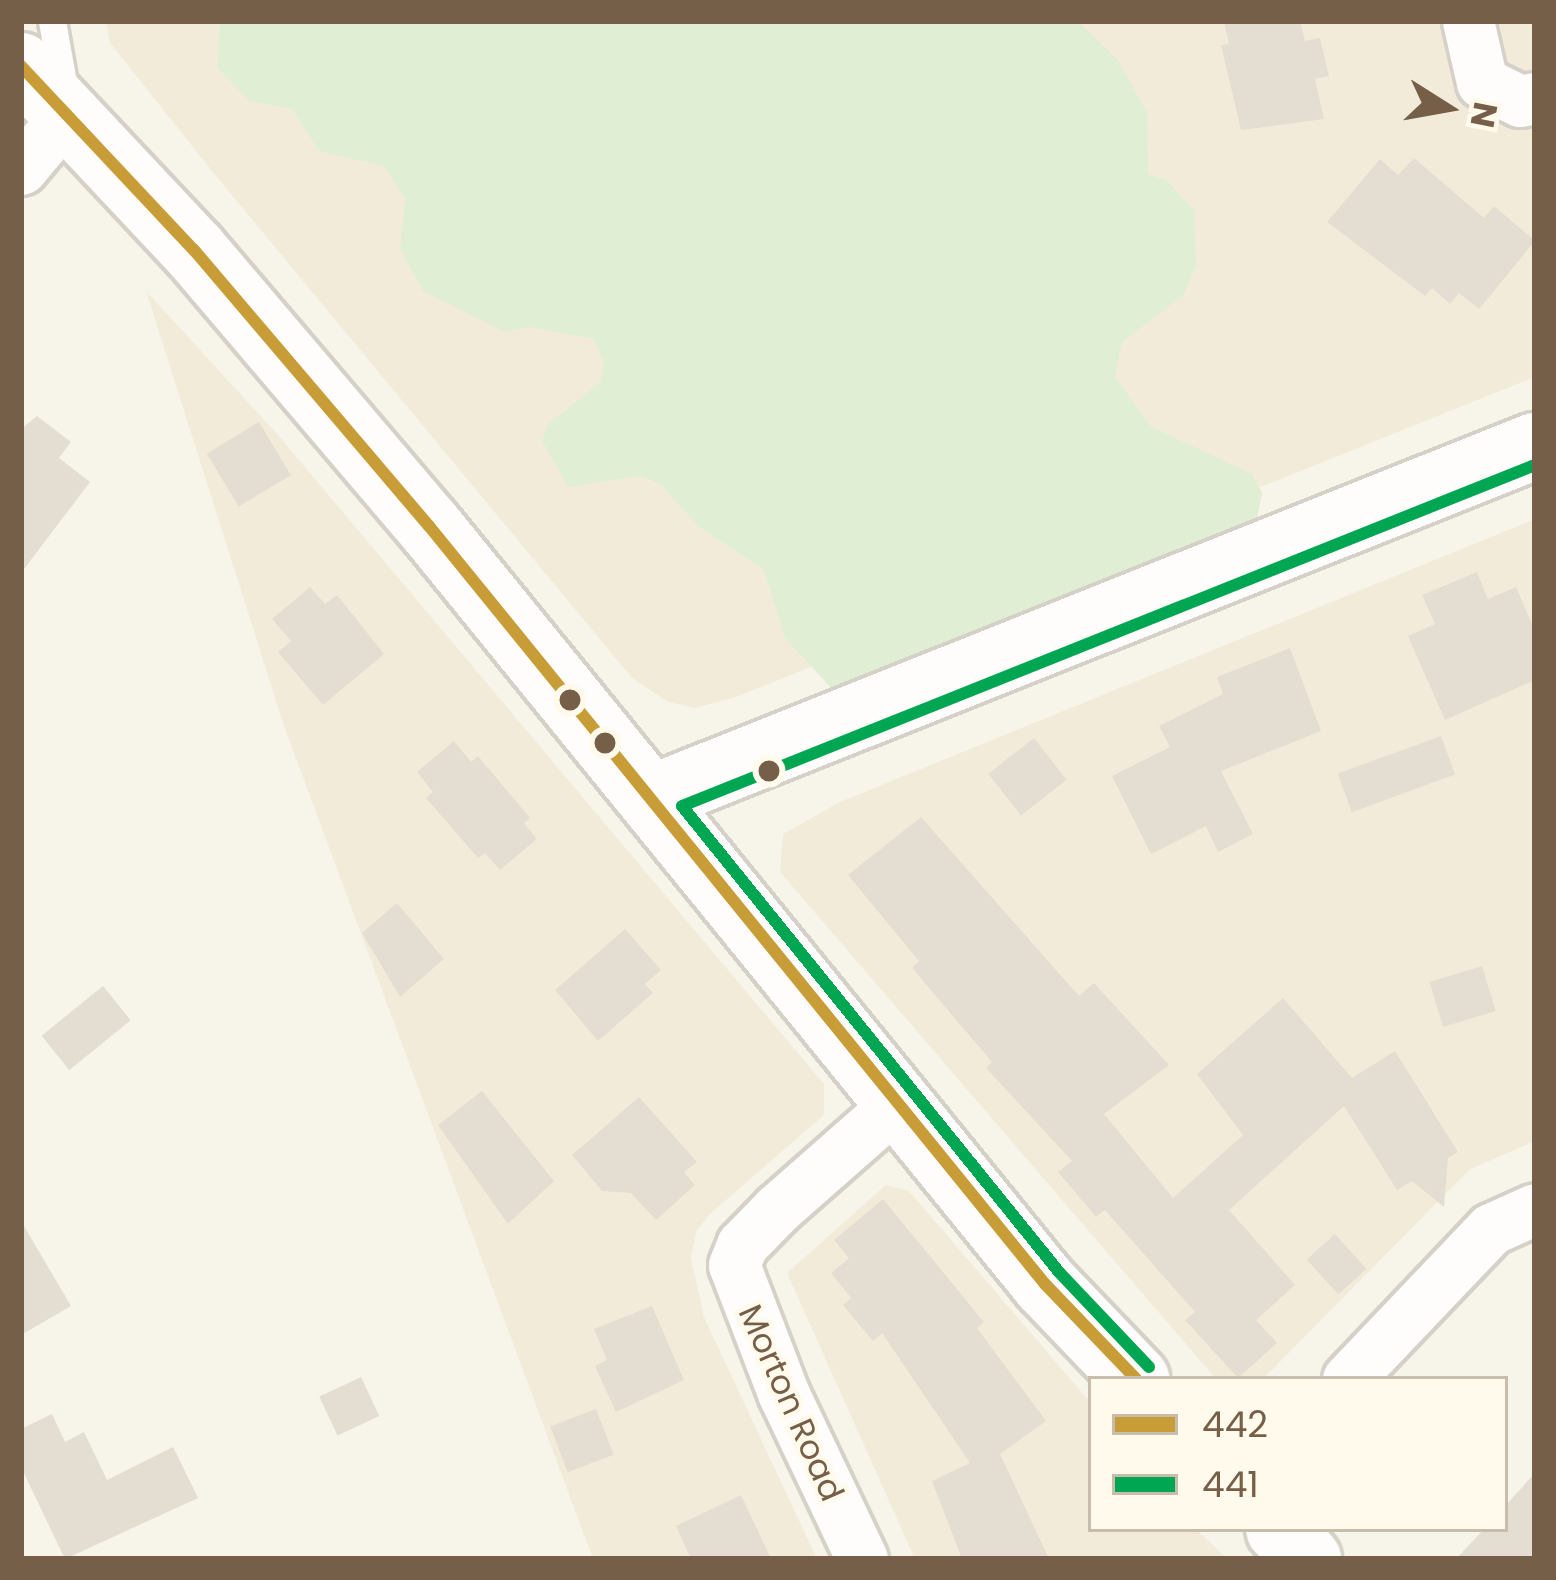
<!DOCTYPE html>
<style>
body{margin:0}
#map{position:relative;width:1556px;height:1580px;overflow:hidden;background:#f7f4ea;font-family:Poppins,sans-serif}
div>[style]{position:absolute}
.residential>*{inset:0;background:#f3ebda}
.green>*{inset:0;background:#e0efd4}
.building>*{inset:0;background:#e4ddd1;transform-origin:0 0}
.roads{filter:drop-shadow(3px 0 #d6d1c8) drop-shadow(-3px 0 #d6d1c8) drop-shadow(0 3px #d6d1c8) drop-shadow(0 -3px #d6d1c8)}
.service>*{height:27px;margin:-13.5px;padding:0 13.5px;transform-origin:13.5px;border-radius:13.5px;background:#fefdfc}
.minor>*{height:51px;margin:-25.5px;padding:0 25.5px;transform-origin:25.5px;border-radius:25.5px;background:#fefdfc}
.secondary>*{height:66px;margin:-33px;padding:0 33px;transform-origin:33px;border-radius:33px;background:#fefdfc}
.bus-1>*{height:12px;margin:-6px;padding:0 6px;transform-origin:6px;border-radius:6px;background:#c89d37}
.bus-2>*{height:12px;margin:-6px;padding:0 6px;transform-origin:6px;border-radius:6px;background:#00a651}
.dots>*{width:33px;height:33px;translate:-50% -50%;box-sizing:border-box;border:6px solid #fffaeb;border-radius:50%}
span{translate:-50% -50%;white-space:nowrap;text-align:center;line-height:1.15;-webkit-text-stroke:9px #fffaeb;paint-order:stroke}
.street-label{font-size:33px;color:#765f48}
.frame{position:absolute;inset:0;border:24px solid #765f48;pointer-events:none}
.legend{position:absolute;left:1088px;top:1376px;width:420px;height:156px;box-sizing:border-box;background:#fffaeb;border:3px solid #c8bcaa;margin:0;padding:15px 21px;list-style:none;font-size:36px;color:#765f48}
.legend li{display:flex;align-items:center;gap:24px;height:60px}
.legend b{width:60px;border:3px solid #c8bcaa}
.north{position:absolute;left:1388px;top:48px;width:120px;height:120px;-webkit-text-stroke:9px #fffaeb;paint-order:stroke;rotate:101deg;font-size:33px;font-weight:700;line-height:48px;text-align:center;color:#765f48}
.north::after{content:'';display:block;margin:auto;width:42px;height:54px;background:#765f48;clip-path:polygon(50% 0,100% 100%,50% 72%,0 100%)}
</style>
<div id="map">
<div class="residential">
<div style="clip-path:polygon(106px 21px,1535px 21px,1535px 377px,736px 697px,695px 708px,668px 702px,632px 678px,216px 176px,110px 43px)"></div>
<div style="clip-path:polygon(146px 291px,278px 435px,824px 1084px,824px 1115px,710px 1214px,696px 1232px,691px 1258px,704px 1317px,817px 1559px,593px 1559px,284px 726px)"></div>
<div style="clip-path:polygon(1535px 519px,1535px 1141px,1470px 1169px,1263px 1379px,1216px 1379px,780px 872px,783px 834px,840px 802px)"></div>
<div style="clip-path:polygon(886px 1185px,909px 1191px,1091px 1403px,1091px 1529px,1196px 1529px,1227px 1559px,915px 1559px,787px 1273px)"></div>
</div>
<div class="green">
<div style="clip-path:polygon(220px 21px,1078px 21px,1119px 61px,1147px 113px,1148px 174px,1167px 180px,1194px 211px,1196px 266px,1183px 296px,1122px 342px,1115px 377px,1152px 427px,1252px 474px,1262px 493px,1255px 530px,835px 692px,785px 638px,764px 570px,699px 527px,660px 484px,641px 476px,568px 487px,542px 441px,547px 425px,600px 382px,604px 364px,594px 339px,529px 327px,505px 332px,423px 291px,400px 248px,405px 199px,384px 166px,319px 151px,292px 109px,249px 101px,217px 67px)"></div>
</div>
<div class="building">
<div style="clip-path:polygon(1224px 21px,1300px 21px,1305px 41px,1320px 38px,1329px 76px,1315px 79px,1324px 119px,1241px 130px,1221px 45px,1229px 44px)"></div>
<div style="clip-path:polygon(1414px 158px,1484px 218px,1494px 206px,1535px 241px,1479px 309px,1459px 293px,1450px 304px,1432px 288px,1425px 296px,1327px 222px,1380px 159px,1398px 175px)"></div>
<div style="clip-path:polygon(37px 416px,71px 442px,59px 458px,90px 482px,21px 573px,21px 429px)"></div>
<div style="left:259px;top:422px;width:62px;height:61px;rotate:59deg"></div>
<div style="clip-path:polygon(1477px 572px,1488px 599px,1516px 587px,1535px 631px,1535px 680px,1445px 720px,1408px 636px,1435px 624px,1422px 595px)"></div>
<div style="clip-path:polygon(310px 587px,325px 604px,337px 595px,384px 654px,323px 705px,278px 652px,291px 641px,272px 619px)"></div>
<div style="clip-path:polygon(1290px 648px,1321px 731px,1221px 771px,1253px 834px,1218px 852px,1206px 826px,1151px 854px,1112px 776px,1170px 747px,1159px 726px,1223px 694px,1217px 677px)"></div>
<div style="left:1441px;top:736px;width:41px;height:110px;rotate:70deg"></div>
<div style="left:1034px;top:738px;width:53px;height:58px;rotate:52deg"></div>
<div style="clip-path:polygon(454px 741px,471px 762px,478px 756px,530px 818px,524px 823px,537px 839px,500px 870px,485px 853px,478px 858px,426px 798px,433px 792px,417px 772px)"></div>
<div style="clip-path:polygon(921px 817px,1079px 996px,1094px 983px,1169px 1065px,1104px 1114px,1173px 1198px,1243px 1135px,1197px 1074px,1283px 998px,1352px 1078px,1395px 1051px,1458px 1152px,1448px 1158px,1444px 1207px,1412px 1181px,1397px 1190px,1344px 1106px,1229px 1210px,1295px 1285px,1256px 1320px,1277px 1343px,1238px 1378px,1185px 1320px,1195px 1312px,1105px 1210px,1096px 1217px,1058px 1172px,1072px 1161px,986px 1068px,992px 1062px,912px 968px,919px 961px,848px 875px)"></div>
<div style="clip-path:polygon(397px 903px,444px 959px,400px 997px,362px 933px)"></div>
<div style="clip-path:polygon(625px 929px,661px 970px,645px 984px,653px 993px,598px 1041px,555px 990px)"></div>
<div style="left:1482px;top:966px;width:47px;height:55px;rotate:73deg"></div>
<div style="left:103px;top:986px;width:44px;height:79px;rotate:51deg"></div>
<div style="clip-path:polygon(482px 1091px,554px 1181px,508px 1224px,438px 1125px)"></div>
<div style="clip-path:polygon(639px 1097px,697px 1162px,684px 1172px,695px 1185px,656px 1220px,631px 1193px,602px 1191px,572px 1155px)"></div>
<div style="clip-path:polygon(883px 1199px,984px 1322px,977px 1328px,1046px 1421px,1000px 1454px,1049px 1559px,962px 1559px,932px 1481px,970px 1463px,882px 1333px,873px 1341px,843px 1305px,851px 1298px,831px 1273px,849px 1258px,834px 1240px)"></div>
<div style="clip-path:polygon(21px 1221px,71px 1306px,21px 1335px)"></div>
<div style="left:1335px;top:1234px;width:47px;height:38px;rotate:48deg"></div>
<div style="clip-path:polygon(652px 1306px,684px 1380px,616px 1412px,595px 1366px,607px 1360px,594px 1329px)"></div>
<div style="left:361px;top:1377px;width:43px;height:46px;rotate:65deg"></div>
<div style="left:596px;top:1409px;width:49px;height:49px;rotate:69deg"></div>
<div style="clip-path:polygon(52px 1414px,65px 1442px,84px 1432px,107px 1480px,173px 1447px,198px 1498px,65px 1559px,21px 1467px,21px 1429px)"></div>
<div style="clip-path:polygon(1535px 1473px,1535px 1559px,1456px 1559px,1484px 1529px,1505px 1529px,1505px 1506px)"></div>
<div style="clip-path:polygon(741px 1495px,771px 1559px,691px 1559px,676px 1526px)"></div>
</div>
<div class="roads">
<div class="service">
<div style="left:52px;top:21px;width:74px;rotate:79.9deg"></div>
</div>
<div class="minor">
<div style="left:1468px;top:21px;width:63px;rotate:77.1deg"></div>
<div style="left:1482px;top:82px;width:42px;rotate:26.6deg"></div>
<div style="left:1520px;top:101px;width:15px;rotate:-11deg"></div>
<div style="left:21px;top:169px;width:73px;rotate:-50deg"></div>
<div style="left:1348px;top:1379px;width:207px;rotate:-46.4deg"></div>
<div style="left:1491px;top:1229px;width:48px;rotate:-24.4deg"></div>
<div style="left:862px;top:1559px;width:182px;rotate:-115.4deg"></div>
<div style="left:784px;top:1395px;width:139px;rotate:-111deg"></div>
<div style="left:734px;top:1265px;width:22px;rotate:-68deg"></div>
<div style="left:742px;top:1245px;width:50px;rotate:-45.8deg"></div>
<div style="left:777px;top:1209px;width:167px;rotate:-41.3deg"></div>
</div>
<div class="secondary">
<div style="left:21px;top:66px;width:253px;rotate:46.8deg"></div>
<div style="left:194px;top:250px;width:362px;rotate:49.6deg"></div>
<div style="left:429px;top:526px;width:977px;rotate:50.9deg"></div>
<div style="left:1045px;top:1284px;width:132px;rotate:46.2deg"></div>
<div style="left:653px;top:798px;width:950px;rotate:-21.76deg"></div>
<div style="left:1279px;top:1529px;width:42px;rotate:46deg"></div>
</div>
</div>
<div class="bus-1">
<div style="left:21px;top:66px;width:253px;rotate:46.8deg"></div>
<div style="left:194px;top:250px;width:362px;rotate:49.6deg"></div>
<div style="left:429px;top:526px;width:977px;rotate:50.9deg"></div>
<div style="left:1045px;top:1284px;width:132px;rotate:46.2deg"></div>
</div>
<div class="bus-2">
<div style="left:1149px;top:1367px;width:131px;rotate:-133.5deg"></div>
<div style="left:1059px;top:1272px;width:599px;rotate:-128.97deg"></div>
<div style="left:682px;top:806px;width:919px;rotate:-21.79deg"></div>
</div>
<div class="dots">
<div style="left:570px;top:700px;background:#765f48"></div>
<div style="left:605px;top:743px;background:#765f48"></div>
<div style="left:769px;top:771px;background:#765f48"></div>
</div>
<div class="street-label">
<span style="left:791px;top:1403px;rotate:66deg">Morton Road</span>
</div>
<div class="frame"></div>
<ul class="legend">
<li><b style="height:15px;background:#c89d37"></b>442</li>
<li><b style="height:15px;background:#00a651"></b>441</li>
</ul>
<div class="north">N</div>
</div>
